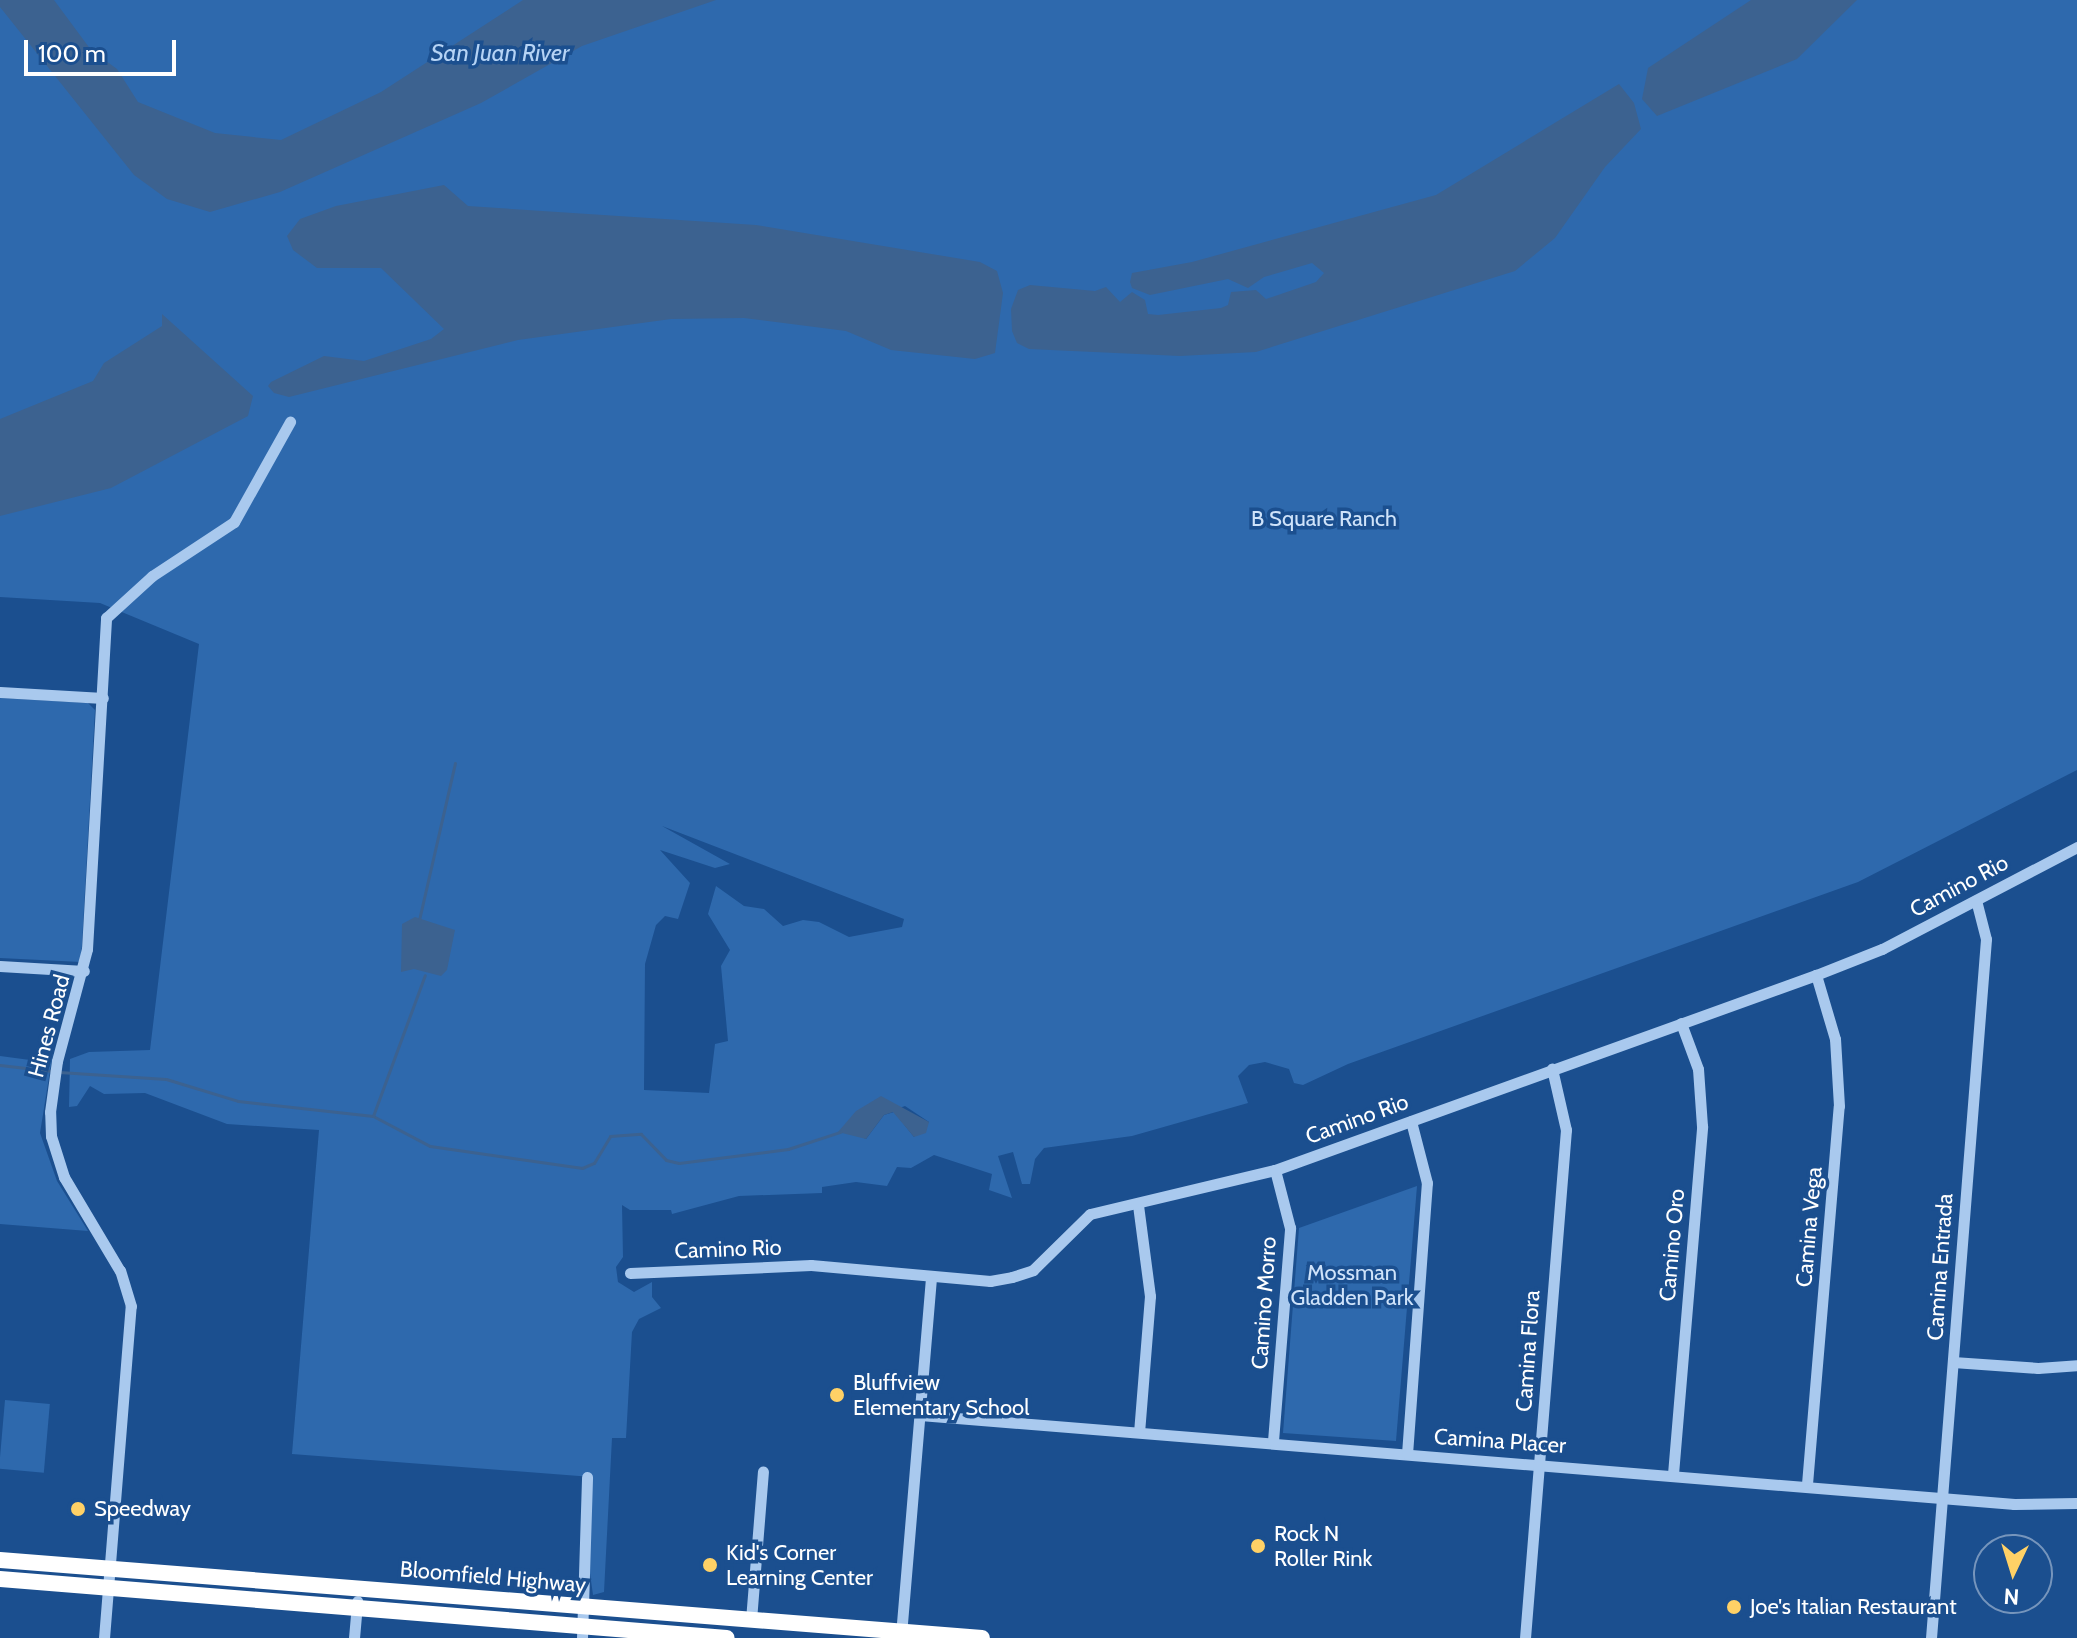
<!DOCTYPE html>
<style>
body{margin:0}
#map{position:relative;width:2077px;height:1638px;overflow:hidden;background:#1b4f8f;font-family:Cabin,sans-serif}
div>[style]{position:absolute}
.green>*{inset:0;background:#2e69ad;transform-origin:0 0}
.water>*{inset:0;background:#3c6290}
.stream>*{height:3px;margin:-1.5px;padding:0 1.5px;transform-origin:1.5px;border-radius:1.5px;background:#3c6290}
.minor>*{height:11px;margin:-5.5px;padding:0 5.5px;transform-origin:5.5px;border-radius:5.5px;background:#a9c9ee}
.highway>*{height:16px;margin:-8px;padding:0 8px;transform-origin:8px;border-radius:8px;background:#fff}
.dots>*{width:22px;height:22px;translate:-50% -50%;box-sizing:border-box;border:4px solid #1b4f8f;border-radius:50%}
span{translate:-50% -50%;white-space:nowrap;text-align:center;line-height:1.15;-webkit-text-stroke:7px #1b4f8f;paint-order:stroke}
.park-label{font-size:22px;color:#cfe3fa}
.street-label{font-size:22px;color:#fff}
.poi-label{font-size:22px;color:#fff}
.left{translate:0 -50%;text-align:left}
.water-label{font-size:24px;color:#b5d3f5;font-style:italic}
.north{position:absolute;left:1973px;top:1534px;width:80px;height:80px;box-sizing:border-box;background:#1b4f8f;border:2px solid #7695bc;border-radius:50%;rotate:184deg;font-size:22px;font-weight:700;line-height:32px;text-align:center;color:#fff}
.north::after{content:'';display:block;margin:auto;width:28px;height:36px;background:#ffd166;clip-path:polygon(50% 0,100% 100%,50% 72%,0 100%)}
.scale{position:absolute;left:24px;top:40px;width:152px;height:36px;box-sizing:border-box;border:4px solid #fff;border-top:0;padding-left:10px;font-size:24px;line-height:28px;white-space:nowrap;color:#fff;-webkit-text-stroke:6px #1b4f8f;paint-order:stroke}
</style>
<div id="map">
<div class="green">
<div style="clip-path:polygon(evenodd,0 0,2077px 0,2077px 770px,1858px 882px,1348px 1064px,1303px 1085px,1294px 1083px,1289px 1069px,1265px 1062px,1249px 1065px,1238px 1076px,1248px 1103px,1132px 1136px,1044px 1148px,1035px 1159px,1030px 1184px,1022px 1184px,1013px 1152px,998px 1156px,1012px 1198px,989px 1190px,992px 1174px,934px 1155px,911px 1168px,897px 1167px,887px 1186px,856px 1182px,822px 1187px,822px 1193px,739px 1196px,672px 1214px,671px 1210px,630px 1210px,622px 1205px,623px 1257px,616px 1267px,618px 1282px,634px 1292px,652px 1282px,652px 1297px,661px 1308px,639px 1319px,632px 1332px,626px 1438px,612px 1438px,604px 1592px,593px 1595px,587px 1552px,592px 1477px,292px 1454px,319px 1130px,227px 1124px,145px 1093px,104px 1094px,90px 1086px,77px 1106px,69px 1107px,70px 1059px,89px 1052px,150px 1050px,199px 644px,100px 603px,0 597px,0 0,662px 826px,904px 919px,902px 927px,849px 937px,819px 922px,803px 920px,783px 926px,764px 909px,744px 906px,716px 886px,708px 914px,730px 950px,721px 966px,728px 1041px,715px 1044px,709px 1093px,644px 1090px,645px 964px,656px 925px,665px 916px,678px 919px,690px 883px,660px 850px,715px 868px,730px 864px,662px 826px,0 0,905px 1106px,929px 1122px,914px 1137px,894px 1112px,884px 1115px,866px 1139px,843px 1128px,905px 1106px)"></div>
<div style="clip-path:polygon(0 698px,88px 703px,95px 710px,81px 962px,0 958px)"></div>
<div style="clip-path:polygon(54px 1046px,40px 1133px,57px 1181px,88px 1231px,0 1224px,0 1056px,45px 1062px)"></div>
<div style="clip-path:polygon(1417px 1186px,1396px 1441px,1283px 1433px,1299px 1228px)"></div>
<div style="left:5px;top:1400px;width:45px;height:69px;rotate:5deg"></div>
</div>
<div class="water">
<div style="clip-path:polygon(0 0,54px 0,91px 50px,117px 69px,138px 102px,215px 133px,281px 140px,381px 92px,523px 0,716px 0,582px 46px,481px 103px,280px 192px,210px 212px,167px 199px,134px 175px,0 7px)"></div>
<div style="clip-path:polygon(1751px 0,1857px 0,1797px 59px,1657px 116px,1642px 99px,1648px 68px)"></div>
<div style="clip-path:polygon(1619px 84px,1634px 103px,1641px 129px,1605px 167px,1555px 238px,1515px 271px,1256px 352px,1180px 356px,1029px 349px,1017px 343px,1012px 331px,1011px 309px,1018px 290px,1030px 285px,1095px 291px,1106px 287px,1120px 302px,1132px 292px,1145px 300px,1148px 314px,1158px 315px,1221px 308px,1228px 305px,1231px 292px,1256px 290px,1266px 299px,1316px 282px,1324px 273px,1312px 263px,1264px 277px,1248px 288px,1228px 279px,1150px 295px,1132px 288px,1130px 282px,1132px 273px,1192px 262px,1436px 195px)"></div>
<div style="clip-path:polygon(444px 185px,468px 206px,756px 225px,980px 262px,997px 271px,1003px 293px,995px 353px,975px 359px,891px 350px,846px 331px,744px 318px,671px 319px,518px 340px,289px 397px,274px 393px,268px 386px,271px 382px,324px 356px,364px 361px,431px 339px,444px 329px,381px 268px,317px 268px,293px 250px,287px 236px,300px 219px,336px 206px)"></div>
<div style="clip-path:polygon(162px 314px,253px 396px,248px 416px,111px 488px,0 516px,0 419px,93px 381px,104px 363px,162px 326px)"></div>
<div style="clip-path:polygon(415px 917px,455px 930px,447px 970px,441px 976px,414px 969px,401px 972px,402px 924px)"></div>
<div style="clip-path:polygon(881px 1096px,929px 1122px,926px 1133px,914px 1137px,893px 1112px,884px 1115px,866px 1139px,838px 1132px,856px 1111px)"></div>
</div>
<div class="stream">
<div style="left:419px;top:920px;width:161px;rotate:-77.1deg"></div>
<div style="left:0;top:1065px;width:52px;rotate:6.6deg"></div>
<div style="left:59px;top:1072px;width:107px;rotate:3.7deg"></div>
<div style="left:166px;top:1079px;width:75px;rotate:17deg"></div>
<div style="left:238px;top:1101px;width:136px;rotate:6.3deg"></div>
<div style="left:373px;top:1116px;width:64px;rotate:27.8deg"></div>
<div style="left:430px;top:1146px;width:154px;rotate:8.2deg"></div>
<div style="left:582px;top:1168px;width:13px;rotate:-23deg"></div>
<div style="left:594px;top:1163px;width:31px;rotate:-59deg"></div>
<div style="left:610px;top:1136px;width:31px;rotate:-4deg"></div>
<div style="left:641px;top:1134px;width:36px;rotate:46deg"></div>
<div style="left:666px;top:1160px;width:13px;rotate:13deg"></div>
<div style="left:679px;top:1163px;width:110px;rotate:-7.3deg"></div>
<div style="left:788px;top:1149px;width:55px;rotate:-18.1deg"></div>
<div style="left:373px;top:1116px;width:150px;rotate:-69.8deg"></div>
</div>
<div class="minor">
<div style="left:0;top:692px;width:103px;rotate:3.3deg"></div>
<div style="left:0;top:966px;width:84px;rotate:3.4deg"></div>
<div style="left:1138px;top:1205px;width:92px;rotate:82.5deg"></div>
<div style="left:1150px;top:1296px;width:136px;rotate:94.6deg"></div>
<div style="left:630px;top:1273px;width:181px;rotate:-2.5deg"></div>
<div style="left:811px;top:1265px;width:180px;rotate:5.1deg"></div>
<div style="left:990px;top:1281px;width:22px;rotate:-10deg"></div>
<div style="left:1012px;top:1277px;width:22px;rotate:-18deg"></div>
<div style="left:1033px;top:1270px;width:80px;rotate:-44.5deg"></div>
<div style="left:1090px;top:1214px;width:190px;rotate:-13.4deg"></div>
<div style="left:1275px;top:1170px;width:575px;rotate:-19.82deg"></div>
<div style="left:1816px;top:975px;width:71px;rotate:-21.5deg"></div>
<div style="left:1882px;top:949px;width:220px;rotate:-27.6deg"></div>
<div style="left:1953px;top:1362px;width:85px;rotate:4deg"></div>
<div style="left:2038px;top:1368px;width:39px;rotate:-4deg"></div>
<div style="left:920px;top:1415px;width:1098px;rotate:4.65deg"></div>
<div style="left:2014px;top:1504px;width:63px;rotate:-0.9deg"></div>
<div style="left:1273px;top:1441px;width:214px;rotate:-85.4deg"></div>
<div style="left:1290px;top:1228px;width:60px;rotate:-104.5deg"></div>
<div style="left:1407px;top:1454px;width:272px;rotate:-85.8deg"></div>
<div style="left:1427px;top:1183px;width:64px;rotate:-104.5deg"></div>
<div style="left:1673px;top:1474px;width:349px;rotate:-85.2deg"></div>
<div style="left:1702px;top:1126px;width:57px;rotate:-94deg"></div>
<div style="left:1698px;top:1069px;width:49px;rotate:-110.3deg"></div>
<div style="left:1807px;top:1484px;width:379px;rotate:-85.2deg"></div>
<div style="left:1839px;top:1106px;width:67px;rotate:-93.4deg"></div>
<div style="left:1835px;top:1039px;width:67px;rotate:-106.5deg"></div>
<div style="left:751px;top:1620px;width:149px;rotate:-85.4deg"></div>
<div style="left:901px;top:1635px;width:359px;rotate:-85.2deg"></div>
<div style="left:104px;top:1638px;width:333px;rotate:-85.4deg"></div>
<div style="left:131px;top:1306px;width:37px;rotate:-107deg"></div>
<div style="left:120px;top:1271px;width:109px;rotate:-120.8deg"></div>
<div style="left:64px;top:1177px;width:43px;rotate:-107.6deg"></div>
<div style="left:51px;top:1136px;width:24px;rotate:-92deg"></div>
<div style="left:50px;top:1112px;width:51px;rotate:-82.2deg"></div>
<div style="left:57px;top:1061px;width:116px;rotate:-75deg"></div>
<div style="left:87px;top:949px;width:332px;rotate:-86.7deg"></div>
<div style="left:106px;top:618px;width:62px;rotate:-42.4deg"></div>
<div style="left:152px;top:576px;width:98px;rotate:-33.4deg"></div>
<div style="left:234px;top:522px;width:115px;rotate:-60.8deg"></div>
<div style="left:354px;top:1638px;width:37px;rotate:-85deg"></div>
<div style="left:582px;top:1638px;width:161px;rotate:-88.2deg"></div>
<div style="left:1525px;top:1638px;width:510px;rotate:-85.39deg"></div>
<div style="left:1566px;top:1130px;width:63px;rotate:-102.9deg"></div>
<div style="left:1931px;top:1638px;width:701px;rotate:-85.5deg"></div>
<div style="left:1986px;top:939px;width:40px;rotate:-104.4deg"></div>
</div>
<div class="highway">
<div style="left:0;top:1560px;width:985px;rotate:4.54deg"></div>
<div style="left:0;top:1579px;width:729px;rotate:4.64deg"></div>
</div>
<div class="dots">
<div style="left:837px;top:1395px;background:#ffd166"></div>
<div style="left:78px;top:1509px;background:#ffd166"></div>
<div style="left:1258px;top:1546px;background:#ffd166"></div>
<div style="left:710px;top:1565px;background:#ffd166"></div>
<div style="left:1734px;top:1607px;background:#ffd166"></div>
</div>
<div class="park-label">
<span style="left:1324px;top:519px">B Square Ranch</span>
<span style="left:1352px;top:1285px">Mossman<br>Gladden Park</span>
</div>
<div class="street-label">
<span style="left:1959px;top:886px;rotate:-28deg">Camino Rio</span>
<span style="left:49px;top:1026px;rotate:-75deg">Hines Road</span>
<span style="left:1357px;top:1119px;rotate:-20deg">Camino Rio</span>
<span style="left:1809px;top:1227px;rotate:-85deg">Camina Vega</span>
<span style="left:1672px;top:1245px;rotate:-85deg">Camino Oro</span>
<span style="left:728px;top:1249px;rotate:-2deg">Camino Rio</span>
<span style="left:1940px;top:1267px;rotate:-86deg">Camina Entrada</span>
<span style="left:1264px;top:1303px;rotate:-86deg">Camino Morro</span>
<span style="left:1528px;top:1351px;rotate:-86deg">Camina Flora</span>
<span style="left:1500px;top:1441px;rotate:4deg">Camina Placer</span>
<span style="left:493px;top:1577px;rotate:5deg">Bloomfield Highway</span>
</div>
<div class="poi-label">
<span class="left" style="left:853px;top:1395px">Bluffview<br>Elementary School</span>
<span class="left" style="left:94px;top:1509px">Speedway</span>
<span class="left" style="left:1274px;top:1546px">Rock N<br>Roller Rink</span>
<span class="left" style="left:726px;top:1565px">Kid's Corner<br>Learning Center</span>
<span class="left" style="left:1750px;top:1607px">Joe's Italian Restaurant</span>
</div>
<div class="water-label">
<span style="left:500px;top:53px">San Juan River</span>
</div>
<div class="north">N</div>
<div class="scale">100 m</div>
</div>
